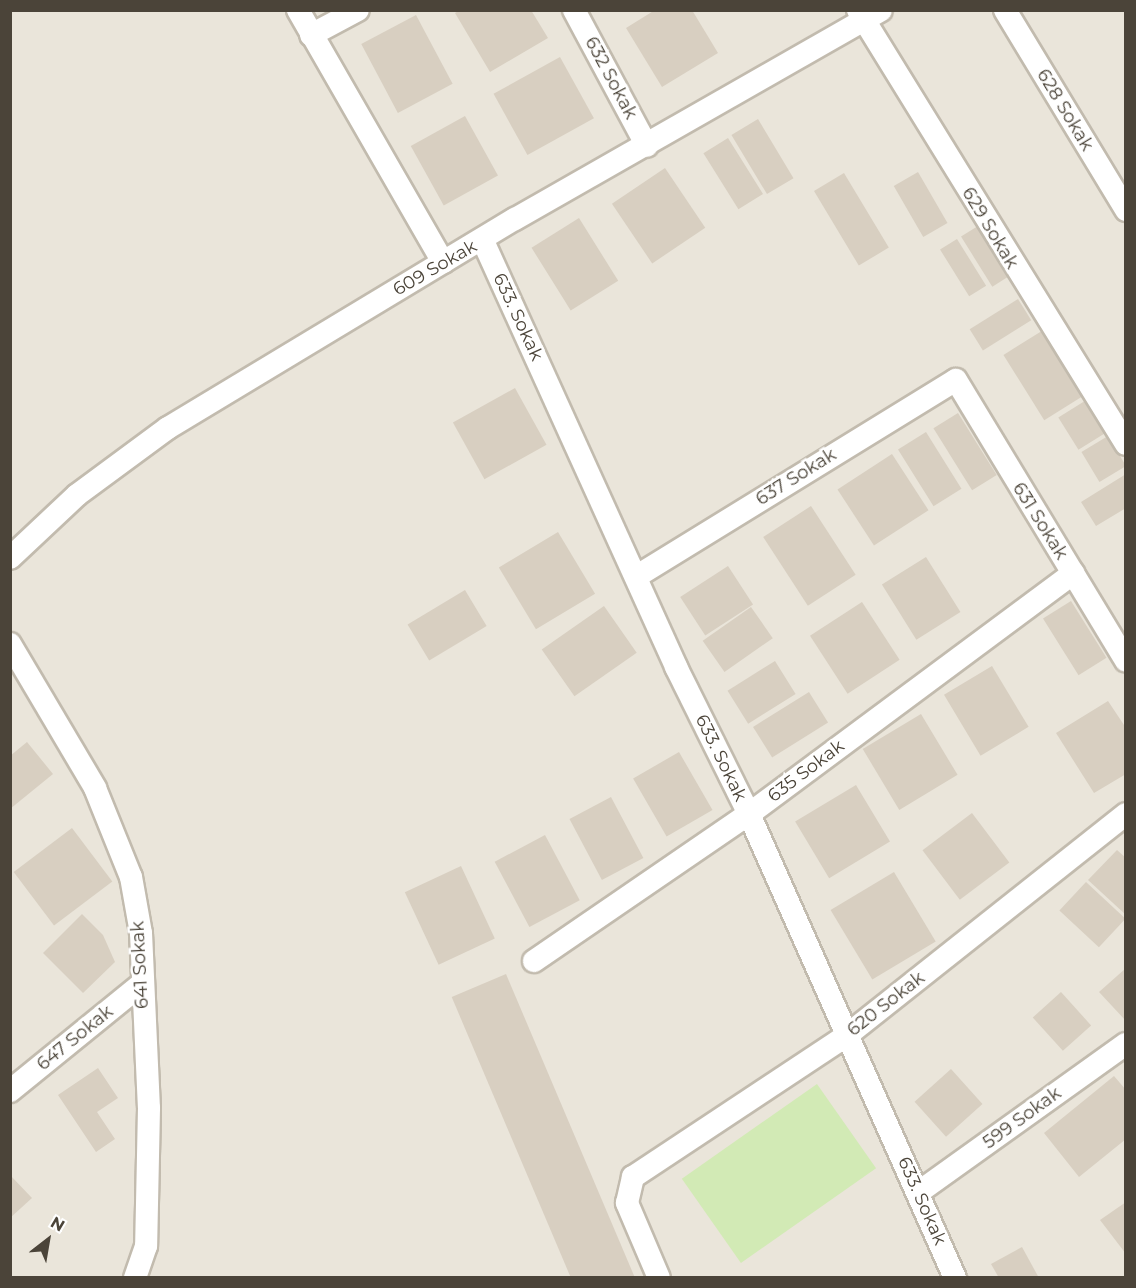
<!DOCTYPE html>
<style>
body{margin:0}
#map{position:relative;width:1136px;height:1288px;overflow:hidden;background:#f6f3ec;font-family:Montserrat,sans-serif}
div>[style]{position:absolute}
.residential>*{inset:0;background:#eae5da;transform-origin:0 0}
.green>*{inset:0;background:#d2eab5;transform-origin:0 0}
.building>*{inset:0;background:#d8cfc1;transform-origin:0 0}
.roads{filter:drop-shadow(2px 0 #c2bbae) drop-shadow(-2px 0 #c2bbae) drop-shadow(0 2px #c2bbae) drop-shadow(0 -2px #c2bbae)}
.minor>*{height:22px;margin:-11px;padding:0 11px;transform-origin:11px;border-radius:11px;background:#fff}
span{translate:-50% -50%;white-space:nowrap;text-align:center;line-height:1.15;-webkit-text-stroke:5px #fff;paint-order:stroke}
.street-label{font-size:18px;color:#4b4439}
.frame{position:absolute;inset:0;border:12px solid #4b4439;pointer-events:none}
.north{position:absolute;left:18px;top:1210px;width:60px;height:60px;-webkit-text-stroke:4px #fff;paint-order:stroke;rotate:31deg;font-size:16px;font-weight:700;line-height:24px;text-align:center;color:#4b4439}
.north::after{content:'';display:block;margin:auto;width:21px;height:27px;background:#4b4439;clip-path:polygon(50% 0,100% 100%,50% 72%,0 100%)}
</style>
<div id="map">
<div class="residential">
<div style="left:11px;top:11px;width:1114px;height:1266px"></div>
</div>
<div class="green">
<div style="left:817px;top:1084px;width:103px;height:165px;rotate:55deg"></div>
</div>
<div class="building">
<div style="clip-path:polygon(460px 10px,531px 10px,548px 38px,490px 72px,455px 13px)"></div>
<div style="clip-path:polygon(655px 10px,692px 10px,718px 53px,662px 87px,626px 28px)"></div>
<div style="left:416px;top:15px;width:78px;height:62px;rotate:62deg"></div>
<div style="left:560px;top:57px;width:70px;height:76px;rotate:61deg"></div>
<div style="left:465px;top:116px;width:68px;height:62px;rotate:61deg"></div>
<div style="left:758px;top:119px;width:69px;height:31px;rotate:59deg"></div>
<div style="left:728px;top:138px;width:66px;height:29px;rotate:58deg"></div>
<div style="left:665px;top:168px;width:72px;height:64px;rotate:56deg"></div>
<div style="left:918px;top:172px;width:59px;height:28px;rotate:60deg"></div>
<div style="left:844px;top:173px;width:87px;height:35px;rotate:59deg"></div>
<div style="left:579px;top:218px;width:74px;height:56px;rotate:58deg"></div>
<div style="left:978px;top:226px;width:59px;height:20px;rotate:58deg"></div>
<div style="left:957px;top:239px;width:55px;height:20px;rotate:58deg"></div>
<div style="left:1018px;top:299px;width:25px;height:57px;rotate:58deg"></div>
<div style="left:1045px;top:329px;width:77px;height:49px;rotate:58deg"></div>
<div style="left:515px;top:388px;width:65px;height:71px;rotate:61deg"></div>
<div style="left:1088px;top:399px;width:38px;height:35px;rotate:58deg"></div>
<div style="left:958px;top:413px;width:73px;height:29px;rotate:58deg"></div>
<div style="left:926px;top:432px;width:67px;height:33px;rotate:58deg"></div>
<div style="left:1108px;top:436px;width:35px;height:31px;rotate:59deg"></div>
<div style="left:892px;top:454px;width:67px;height:65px;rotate:57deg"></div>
<div style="clip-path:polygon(1126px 474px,1126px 508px,1096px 526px,1081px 502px)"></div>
<div style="left:811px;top:506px;width:82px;height:57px;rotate:57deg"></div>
<div style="left:558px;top:532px;width:72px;height:69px;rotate:59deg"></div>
<div style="left:926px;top:557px;width:65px;height:52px;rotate:58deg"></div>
<div style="left:728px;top:566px;width:46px;height:57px;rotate:57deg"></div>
<div style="left:465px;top:590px;width:42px;height:67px;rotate:59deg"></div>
<div style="left:1071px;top:601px;width:67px;height:33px;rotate:58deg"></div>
<div style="left:862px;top:602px;width:69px;height:62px;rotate:57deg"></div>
<div style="left:604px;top:606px;width:57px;height:76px;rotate:55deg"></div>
<div style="left:751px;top:607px;width:38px;height:59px;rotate:55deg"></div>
<div style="left:775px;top:661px;width:39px;height:56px;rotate:58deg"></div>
<div style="left:992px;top:666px;width:71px;height:56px;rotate:59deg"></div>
<div style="left:809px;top:692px;width:36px;height:66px;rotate:58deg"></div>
<div style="clip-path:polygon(1108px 701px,1126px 728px,1126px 774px,1094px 793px,1056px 733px)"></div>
<div style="left:921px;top:714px;width:71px;height:68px;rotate:59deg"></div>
<div style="clip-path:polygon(27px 742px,53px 774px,10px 809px,10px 756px)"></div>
<div style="left:679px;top:752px;width:67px;height:53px;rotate:60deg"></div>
<div style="left:856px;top:785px;width:66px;height:71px;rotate:59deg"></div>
<div style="left:611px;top:797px;width:69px;height:47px;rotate:62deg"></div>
<div style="left:972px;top:813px;width:62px;height:62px;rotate:53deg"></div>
<div style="left:72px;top:828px;width:67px;height:73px;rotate:53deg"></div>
<div style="left:545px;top:835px;width:74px;height:57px;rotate:62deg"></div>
<div style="clip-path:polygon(1117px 850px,1126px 858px,1126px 915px,1088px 880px)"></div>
<div style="left:461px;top:866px;width:80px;height:62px;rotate:65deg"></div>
<div style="left:894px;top:872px;width:81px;height:74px;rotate:59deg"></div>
<div style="left:1086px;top:882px;width:54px;height:39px;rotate:43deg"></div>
<div style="clip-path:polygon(82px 914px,103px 935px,115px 962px,83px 993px,43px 953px)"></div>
<div style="clip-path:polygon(1126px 968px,1126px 1021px,1099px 992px)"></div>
<div style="left:506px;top:974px;width:331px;height:59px;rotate:67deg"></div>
<div style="left:1061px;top:992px;width:45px;height:38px;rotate:48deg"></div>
<div style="clip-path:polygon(98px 1068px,118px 1098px,97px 1112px,115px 1139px,96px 1152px,58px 1095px)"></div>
<div style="left:951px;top:1069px;width:47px;height:49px;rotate:48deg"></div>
<div style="clip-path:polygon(1114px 1076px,1126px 1090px,1126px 1139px,1079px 1177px,1044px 1133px)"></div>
<div style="clip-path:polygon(10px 1175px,32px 1198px,10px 1218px)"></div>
<div style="clip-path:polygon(1126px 1202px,1126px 1254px,1100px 1220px)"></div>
<div style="clip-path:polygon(1022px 1247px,1039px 1278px,999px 1278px,991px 1264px)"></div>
</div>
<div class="roads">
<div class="minor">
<div style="left:298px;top:10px;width:291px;rotate:60.1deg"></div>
<div style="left:574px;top:10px;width:154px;rotate:61.8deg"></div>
<div style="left:858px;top:10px;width:510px;rotate:58.3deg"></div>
<div style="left:1005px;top:10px;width:234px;rotate:58.8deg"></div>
<div style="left:311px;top:35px;width:53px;rotate:-28deg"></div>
<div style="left:483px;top:241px;width:468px;rotate:65.6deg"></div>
<div style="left:676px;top:667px;width:164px;rotate:63.6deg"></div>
<div style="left:749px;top:814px;width:508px;rotate:66.06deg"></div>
<div style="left:10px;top:558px;width:92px;rotate:-43.2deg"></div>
<div style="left:77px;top:495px;width:113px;rotate:-36.4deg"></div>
<div style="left:168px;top:428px;width:405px;rotate:-31.1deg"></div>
<div style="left:515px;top:219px;width:421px;rotate:-29.7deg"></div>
<div style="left:637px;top:576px;width:374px;rotate:-31.6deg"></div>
<div style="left:956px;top:380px;width:328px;rotate:58.8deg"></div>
<div style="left:10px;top:644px;width:167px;rotate:59.4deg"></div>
<div style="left:95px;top:788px;width:96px;rotate:68deg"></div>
<div style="left:131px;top:877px;width:57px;rotate:79.9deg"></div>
<div style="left:141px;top:933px;width:175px;rotate:87.4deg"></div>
<div style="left:149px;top:1108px;width:138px;rotate:91.2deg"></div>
<div style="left:146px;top:1246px;width:34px;rotate:109deg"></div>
<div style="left:534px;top:961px;width:260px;rotate:-34.4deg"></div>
<div style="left:749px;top:814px;width:404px;rotate:-36.6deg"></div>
<div style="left:10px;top:1091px;width:166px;rotate:-39.1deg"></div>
<div style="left:919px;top:1192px;width:254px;rotate:-35.6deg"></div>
<div style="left:659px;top:1278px;width:82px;rotate:-113.1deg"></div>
<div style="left:627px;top:1203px;width:27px;rotate:-77deg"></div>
<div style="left:633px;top:1177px;width:255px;rotate:-33.5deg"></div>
<div style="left:846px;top:1036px;width:357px;rotate:-38.4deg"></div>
</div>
</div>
<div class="street-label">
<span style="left:611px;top:78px;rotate:62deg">632 Sokak</span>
<span style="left:1065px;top:110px;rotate:59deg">628 Sokak</span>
<span style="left:990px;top:228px;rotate:59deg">629 Sokak</span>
<span style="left:435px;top:268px;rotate:-30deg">609 Sokak</span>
<span style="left:518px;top:317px;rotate:65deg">633. Sokak</span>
<span style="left:796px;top:477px;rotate:-32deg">637 Sokak</span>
<span style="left:1040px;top:521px;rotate:58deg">631 Sokak</span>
<span style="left:721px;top:758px;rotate:64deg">633. Sokak</span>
<span style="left:806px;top:771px;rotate:-37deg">635 Sokak</span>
<span style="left:140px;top:965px;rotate:-93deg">641 Sokak</span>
<span style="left:886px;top:1004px;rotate:-38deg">620 Sokak</span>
<span style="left:75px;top:1038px;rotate:-39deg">647 Sokak</span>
<span style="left:1022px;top:1118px;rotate:-36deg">599 Sokak</span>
<span style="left:922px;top:1201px;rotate:66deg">633. Sokak</span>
</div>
<div class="frame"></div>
<div class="north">N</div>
</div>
